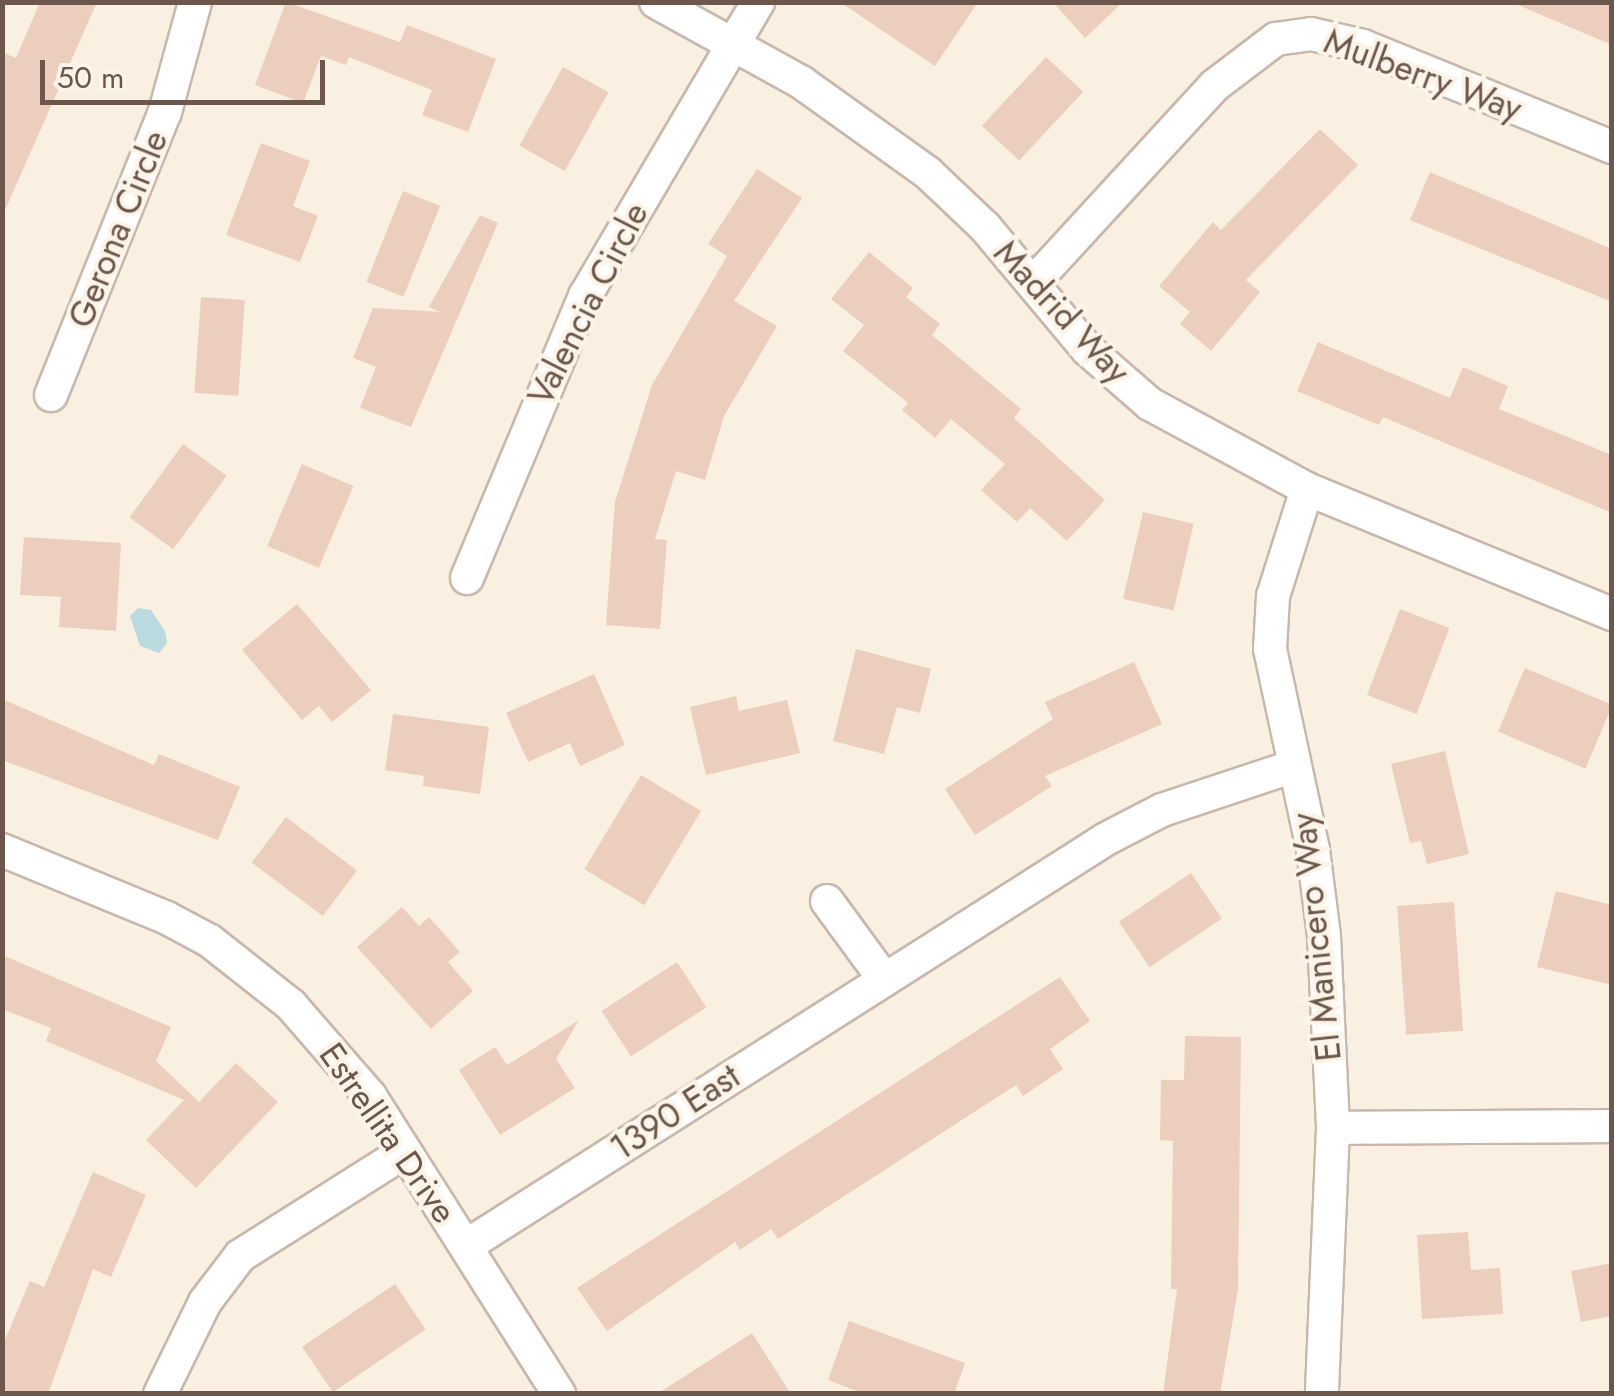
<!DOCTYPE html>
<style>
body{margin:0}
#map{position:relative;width:1614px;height:1396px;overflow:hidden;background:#f9f0e2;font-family:Jost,sans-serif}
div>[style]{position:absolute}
.water>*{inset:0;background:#b9dbdf}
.building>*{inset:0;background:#ebcebd;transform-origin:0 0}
.roads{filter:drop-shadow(2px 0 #c8b7ab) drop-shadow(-2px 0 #c8b7ab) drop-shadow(0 2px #c8b7ab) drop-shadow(0 -2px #c8b7ab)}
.street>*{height:32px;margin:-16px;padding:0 16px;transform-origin:16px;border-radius:16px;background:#fff}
span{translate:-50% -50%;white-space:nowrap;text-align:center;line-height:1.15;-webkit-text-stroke:8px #fcf4e7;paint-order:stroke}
.street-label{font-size:35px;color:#6d574c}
.frame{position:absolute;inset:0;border:5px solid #6d574c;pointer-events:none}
.scale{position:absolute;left:40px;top:60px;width:285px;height:45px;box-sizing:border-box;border:5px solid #6d574c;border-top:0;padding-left:12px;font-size:30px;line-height:35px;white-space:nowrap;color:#6d574c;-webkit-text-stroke:8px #fcf4e7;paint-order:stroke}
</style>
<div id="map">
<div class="water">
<div style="clip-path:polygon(138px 608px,151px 610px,165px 631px,167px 643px,159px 653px,140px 646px,130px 616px)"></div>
</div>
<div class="building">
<div style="clip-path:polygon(40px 2px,97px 2px,2px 217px,2px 52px,16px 58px)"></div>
<div style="clip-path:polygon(286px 2px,400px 42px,407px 25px,496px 59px,468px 132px,422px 115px,432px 90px,349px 57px,346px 65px,321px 56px,303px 103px,255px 85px)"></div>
<div style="clip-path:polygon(840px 2px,978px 2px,935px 66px)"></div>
<div style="clip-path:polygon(1053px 2px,1123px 2px,1085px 38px)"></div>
<div style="clip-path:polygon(1511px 2px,1612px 2px,1612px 45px)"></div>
<div style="left:1046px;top:57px;width:51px;height:94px;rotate:43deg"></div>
<div style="left:563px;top:67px;width:52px;height:90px;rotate:29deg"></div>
<div style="clip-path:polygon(1320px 129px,1358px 165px,1246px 280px,1260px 292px,1211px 351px,1180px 324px,1190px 312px,1159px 286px,1213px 222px,1221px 230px)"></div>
<div style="clip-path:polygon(261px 143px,310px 161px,293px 206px,318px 216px,300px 262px,226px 235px)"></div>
<div style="clip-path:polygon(757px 169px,802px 198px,734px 301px,777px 326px,724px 416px,705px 480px,676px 471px,655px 539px,667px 540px,660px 629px,606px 625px,615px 502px,652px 385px,727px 256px,708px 244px)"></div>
<div style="clip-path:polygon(1430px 172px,1612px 249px,1612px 302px,1410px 220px)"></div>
<div style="left:403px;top:191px;width:40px;height:98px;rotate:22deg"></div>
<div style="clip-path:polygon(480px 215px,498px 223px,411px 427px,360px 408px,376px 367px,353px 358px,373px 308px,441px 312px,429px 307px)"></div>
<div style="clip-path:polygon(869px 252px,913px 288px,906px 297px,940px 324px,932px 335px,1021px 409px,1014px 418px,1105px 500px,1067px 541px,1030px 508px,1017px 522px,981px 490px,1005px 464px,951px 419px,935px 438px,902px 410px,908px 403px,843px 351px,864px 325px,831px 299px)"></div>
<div style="left:201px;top:297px;width:44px;height:96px;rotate:4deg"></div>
<div style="clip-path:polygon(1318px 342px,1450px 398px,1463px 367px,1508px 386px,1499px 409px,1612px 455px,1612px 513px,1383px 417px,1379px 425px,1297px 391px)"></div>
<div style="left:183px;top:444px;width:54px;height:91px;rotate:36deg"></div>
<div style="left:302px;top:464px;width:56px;height:89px;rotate:23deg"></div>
<div style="left:1143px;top:512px;width:52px;height:89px;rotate:13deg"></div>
<div style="clip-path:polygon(24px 537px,121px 543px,116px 631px,59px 627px,61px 597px,20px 595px)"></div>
<div style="clip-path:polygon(297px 604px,371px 690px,332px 722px,319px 706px,302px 720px,242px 650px)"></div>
<div style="left:1400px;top:609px;width:53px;height:92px;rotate:21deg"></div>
<div style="clip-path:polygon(856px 649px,931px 669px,920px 713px,897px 707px,884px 754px,833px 741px)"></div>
<div style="clip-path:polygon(1134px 662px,1162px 724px,1045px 776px,1052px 786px,975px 835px,945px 789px,1053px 719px,1045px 702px)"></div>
<div style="left:1525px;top:668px;width:95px;height:69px;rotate:23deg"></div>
<div style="clip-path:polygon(594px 674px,625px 745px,580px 766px,570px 743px,528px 762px,506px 713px)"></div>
<div style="clip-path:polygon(736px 696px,739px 711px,787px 700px,800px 753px,706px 775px,690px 707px)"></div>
<div style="clip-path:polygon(2px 699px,154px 765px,159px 754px,240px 787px,218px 840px,2px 760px)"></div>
<div style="clip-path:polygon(393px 714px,489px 727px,480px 794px,423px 786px,424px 776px,385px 770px)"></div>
<div style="clip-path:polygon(1445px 751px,1469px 854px,1427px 864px,1421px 841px,1410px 843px,1391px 764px)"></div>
<div style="left:641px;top:775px;width:70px;height:110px;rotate:31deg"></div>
<div style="left:286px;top:817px;width:89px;height:57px;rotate:37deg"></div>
<div style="left:1191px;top:873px;width:55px;height:87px;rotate:56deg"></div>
<div style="clip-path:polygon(1556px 891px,1612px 905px,1612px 985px,1537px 967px)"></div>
<div style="left:1454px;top:902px;width:129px;height:57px;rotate:86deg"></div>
<div style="clip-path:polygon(402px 907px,419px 926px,429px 917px,460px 952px,448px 962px,473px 991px,431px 1029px,357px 947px)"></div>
<div style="clip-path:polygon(2px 955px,171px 1027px,156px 1061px,199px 1102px,236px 1063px,278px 1102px,196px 1188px,146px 1140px,184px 1100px,46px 1041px,51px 1028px,2px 1009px)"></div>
<div style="left:677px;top:962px;width:54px;height:90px;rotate:57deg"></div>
<div style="clip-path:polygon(1060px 977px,1090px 1021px,1050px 1049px,1063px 1069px,1023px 1096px,1016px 1085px,778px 1239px,771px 1229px,740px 1250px,735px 1242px,607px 1331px,577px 1288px)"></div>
<div style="clip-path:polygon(579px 1020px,556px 1059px,575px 1088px,500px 1135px,459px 1070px,495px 1047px,507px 1065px)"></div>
<div style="clip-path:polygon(1185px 1036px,1241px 1037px,1238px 1290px,1220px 1394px,1163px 1394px,1177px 1289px,1171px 1289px,1173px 1141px,1160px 1140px,1161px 1080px,1184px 1080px)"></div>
<div style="clip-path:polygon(93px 1172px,146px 1195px,111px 1277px,93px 1269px,48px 1394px,2px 1394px,2px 1347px,30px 1281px,44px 1287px)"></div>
<div style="clip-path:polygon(1468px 1232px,1471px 1270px,1500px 1268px,1503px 1314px,1422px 1319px,1417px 1235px)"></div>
<div style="clip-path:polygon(1612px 1263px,1612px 1316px,1581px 1322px,1571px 1271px)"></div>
<div style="left:395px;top:1284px;width:55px;height:112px;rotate:56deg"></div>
<div style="clip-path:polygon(849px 1321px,965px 1363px,954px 1394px,864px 1394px,828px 1380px)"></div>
<div style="clip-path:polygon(752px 1333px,791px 1394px,657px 1394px)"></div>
</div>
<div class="roads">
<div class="street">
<div style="left:656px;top:2px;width:166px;rotate:28.9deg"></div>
<div style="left:801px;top:82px;width:156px;rotate:35.6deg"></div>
<div style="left:928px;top:173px;width:79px;rotate:43.5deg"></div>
<div style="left:985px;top:227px;width:160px;rotate:50.1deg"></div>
<div style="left:1088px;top:350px;width:82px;rotate:41.1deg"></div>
<div style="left:1150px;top:404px;width:179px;rotate:28.4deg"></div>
<div style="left:1307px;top:489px;width:330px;rotate:22.3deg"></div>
<div style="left:1033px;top:283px;width:268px;rotate:-47.4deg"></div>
<div style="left:1214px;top:86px;width:78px;rotate:-37.2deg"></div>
<div style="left:1276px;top:39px;width:35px;rotate:-8deg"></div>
<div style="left:1311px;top:34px;width:53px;rotate:13deg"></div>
<div style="left:1363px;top:46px;width:269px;rotate:22.1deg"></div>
<div style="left:51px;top:395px;width:305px;rotate:-68.1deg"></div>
<div style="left:165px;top:112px;width:114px;rotate:-74.7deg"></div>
<div style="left:1307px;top:489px;width:112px;rotate:107.6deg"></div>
<div style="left:1273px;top:596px;width:53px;rotate:93.2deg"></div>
<div style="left:1270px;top:649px;width:206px;rotate:77.9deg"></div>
<div style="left:1313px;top:850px;width:87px;rotate:82.7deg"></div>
<div style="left:1324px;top:936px;width:192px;rotate:87.3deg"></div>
<div style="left:1333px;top:1128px;width:266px;rotate:92.4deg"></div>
<div style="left:467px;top:578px;width:306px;rotate:-67.3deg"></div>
<div style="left:585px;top:296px;width:341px;rotate:-59.5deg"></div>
<div style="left:2px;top:850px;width:178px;rotate:22.4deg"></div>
<div style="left:167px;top:918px;width:49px;rotate:28.1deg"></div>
<div style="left:210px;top:941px;width:103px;rotate:38.3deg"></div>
<div style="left:291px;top:1005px;width:121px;rotate:49deg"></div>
<div style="left:370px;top:1096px;width:353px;rotate:57.6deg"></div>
<div style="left:827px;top:901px;width:97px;rotate:53.8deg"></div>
<div style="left:1333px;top:1128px;width:275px;rotate:-0.4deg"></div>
<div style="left:466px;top:1246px;width:758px;rotate:-32.45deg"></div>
<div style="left:1106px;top:839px;width:63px;rotate:-27.4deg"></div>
<div style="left:1162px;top:810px;width:139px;rotate:-18.4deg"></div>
<div style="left:160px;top:1394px;width:102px;rotate:-63.9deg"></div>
<div style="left:205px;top:1302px;width:58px;rotate:-52.7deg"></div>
<div style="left:240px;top:1256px;width:193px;rotate:-32.3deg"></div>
</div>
</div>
<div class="street-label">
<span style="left:1423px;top:75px;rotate:20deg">Mulberry Way</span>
<span style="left:118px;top:229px;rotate:-68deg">Gerona Circle</span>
<span style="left:588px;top:304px;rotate:-63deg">Valencia Circle</span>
<span style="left:1062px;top:312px;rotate:47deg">Madrid Way</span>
<span style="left:1316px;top:937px;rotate:-96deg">El Manicero Way</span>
<span style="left:675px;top:1112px;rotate:-33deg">1390 East</span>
<span style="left:388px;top:1133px;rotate:55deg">Estrellita Drive</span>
</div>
<div class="frame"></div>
<div class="scale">50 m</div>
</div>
